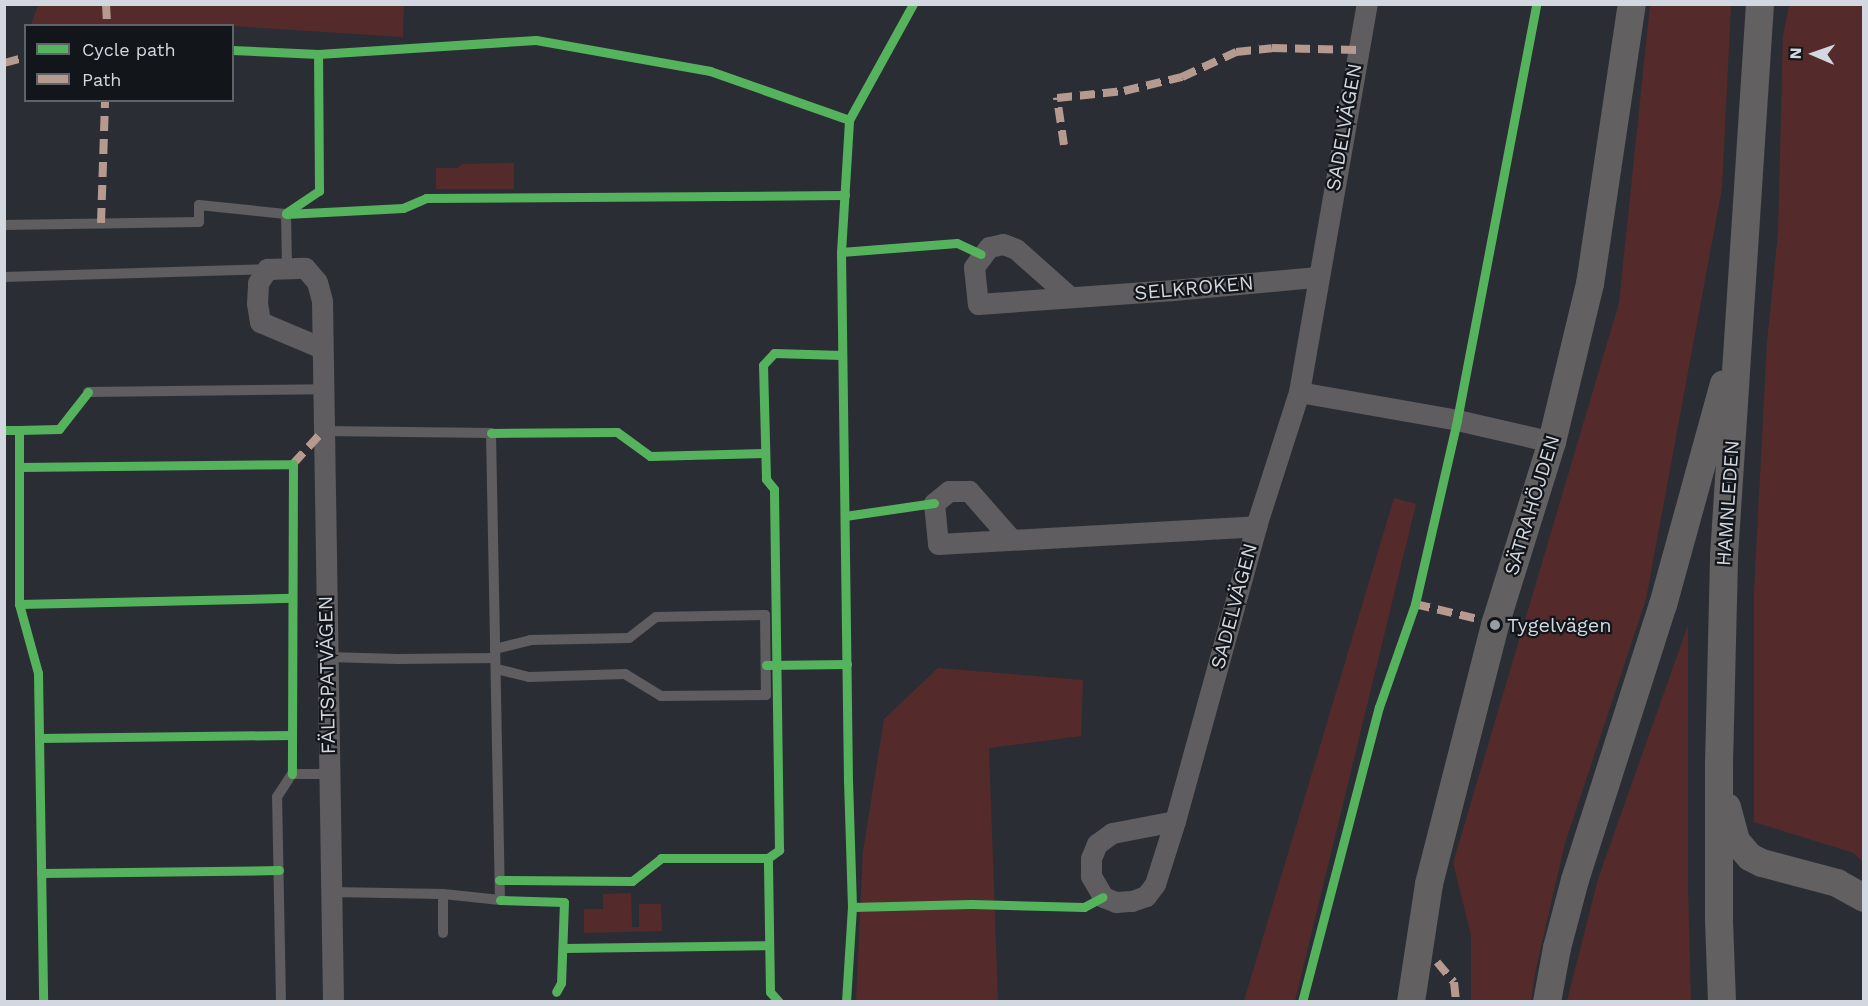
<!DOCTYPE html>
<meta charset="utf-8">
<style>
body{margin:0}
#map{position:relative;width:1868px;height:1006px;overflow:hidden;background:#2a2e34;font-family:"Work Sans",sans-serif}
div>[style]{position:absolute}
.green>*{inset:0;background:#542b2a}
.lane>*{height:10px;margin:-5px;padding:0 5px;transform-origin:5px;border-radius:5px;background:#5f5d5f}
.street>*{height:21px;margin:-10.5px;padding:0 10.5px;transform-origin:10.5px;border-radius:10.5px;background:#5f5d5f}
.secondary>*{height:28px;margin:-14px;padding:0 14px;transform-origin:14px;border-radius:14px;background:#626061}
.quiet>*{height:8px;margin-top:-4px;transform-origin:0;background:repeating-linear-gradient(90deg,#b69a8f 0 15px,transparent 0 23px)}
.cycleway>*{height:9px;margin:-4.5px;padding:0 4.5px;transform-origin:4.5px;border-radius:4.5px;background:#56b35d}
.dots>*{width:16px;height:16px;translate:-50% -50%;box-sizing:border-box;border:3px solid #12151a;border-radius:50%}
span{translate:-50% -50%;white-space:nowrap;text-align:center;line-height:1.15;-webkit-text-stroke:4.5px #12151a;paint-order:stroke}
.street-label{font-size:20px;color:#d3d7df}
.poi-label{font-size:20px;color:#d3d7df}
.left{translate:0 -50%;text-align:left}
.frame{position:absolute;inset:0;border:6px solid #d3d7df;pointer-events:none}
.legend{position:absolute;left:24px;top:24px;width:210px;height:78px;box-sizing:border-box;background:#12151a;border:2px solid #5f6369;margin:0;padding:8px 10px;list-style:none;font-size:18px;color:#d3d7df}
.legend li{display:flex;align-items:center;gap:12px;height:30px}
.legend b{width:30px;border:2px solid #5f6369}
.north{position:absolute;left:1784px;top:24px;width:60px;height:60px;-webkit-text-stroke:4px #12151a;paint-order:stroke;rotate:272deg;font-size:16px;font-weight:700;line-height:24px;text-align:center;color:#d3d7df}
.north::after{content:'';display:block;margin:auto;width:21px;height:27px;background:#d3d7df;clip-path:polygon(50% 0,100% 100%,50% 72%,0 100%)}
</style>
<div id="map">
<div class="green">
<div style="clip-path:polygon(38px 5px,404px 5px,403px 37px,232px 26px,31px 25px)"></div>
<div style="clip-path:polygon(1650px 5px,1731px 5px,1722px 188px,1646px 599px,1565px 843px,1535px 973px,1531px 1001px,1471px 1001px,1471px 935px,1453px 863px,1619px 303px)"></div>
<div style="clip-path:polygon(1789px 5px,1863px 5px,1863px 862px,1854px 853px,1754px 822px,1754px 592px,1767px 342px,1778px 232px,1783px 36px)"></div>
<div style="clip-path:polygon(514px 163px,514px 189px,436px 189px,436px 168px,458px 168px,462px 164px)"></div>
<div style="clip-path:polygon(1394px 498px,1416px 504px,1295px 1001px,1244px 1001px)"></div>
<div style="clip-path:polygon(1688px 625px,1688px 887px,1691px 1001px,1567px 1001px,1598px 879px)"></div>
<div style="clip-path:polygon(938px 668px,1083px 680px,1081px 736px,989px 748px,998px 1001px,856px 1001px,863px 852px,884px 719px)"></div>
<div style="clip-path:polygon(631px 893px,632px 927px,639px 927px,639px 904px,661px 904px,662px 931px,584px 933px,584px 909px,603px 909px,603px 894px)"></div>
</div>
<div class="lane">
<div style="left:4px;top:225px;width:195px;rotate:-0.9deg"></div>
<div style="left:199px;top:222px;width:17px;rotate:-90deg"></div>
<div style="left:199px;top:205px;width:87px;rotate:5.9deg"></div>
<div style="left:286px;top:214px;width:52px;rotate:88.9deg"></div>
<div style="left:4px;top:277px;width:263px;rotate:-1.7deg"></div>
<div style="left:88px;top:392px;width:234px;rotate:-0.7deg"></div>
<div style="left:323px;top:431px;width:168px;rotate:0.7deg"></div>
<div style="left:491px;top:433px;width:467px;rotate:88.9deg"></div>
<div style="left:500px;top:900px;width:57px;rotate:-174deg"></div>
<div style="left:443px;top:894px;width:112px;rotate:-179deg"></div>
<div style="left:495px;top:649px;width:36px;rotate:-14deg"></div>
<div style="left:530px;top:640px;width:99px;rotate:-1.2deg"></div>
<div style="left:629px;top:638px;width:34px;rotate:-38deg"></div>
<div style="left:656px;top:617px;width:109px;rotate:-1.1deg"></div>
<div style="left:765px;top:615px;width:80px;rotate:89.3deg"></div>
<div style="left:766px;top:695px;width:105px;rotate:179.5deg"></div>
<div style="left:661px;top:696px;width:42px;rotate:-148.6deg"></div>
<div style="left:625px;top:674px;width:96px;rotate:178.2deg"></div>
<div style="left:529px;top:677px;width:34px;rotate:-166deg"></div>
<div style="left:328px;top:657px;width:70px;rotate:1.6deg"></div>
<div style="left:398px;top:659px;width:97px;rotate:-0.6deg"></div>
<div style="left:443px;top:933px;width:39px;rotate:-90deg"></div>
<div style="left:281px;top:1002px;width:205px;rotate:-91.1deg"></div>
<div style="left:277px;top:797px;width:27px;rotate:-57deg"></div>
<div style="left:292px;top:774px;width:37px"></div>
</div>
<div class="street">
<div style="left:1070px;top:297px;width:72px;rotate:-138.4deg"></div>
<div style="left:1016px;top:249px;width:14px;rotate:-159deg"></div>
<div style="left:1003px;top:244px;width:14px;rotate:168deg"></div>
<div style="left:989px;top:247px;width:25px;rotate:127deg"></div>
<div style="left:974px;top:267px;width:37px;rotate:84deg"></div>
<div style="left:978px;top:304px;width:196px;rotate:-4.1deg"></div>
<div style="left:1173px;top:290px;width:145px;rotate:-5.2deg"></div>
<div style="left:322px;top:348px;width:67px;rotate:-157.2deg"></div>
<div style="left:260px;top:322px;width:18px;rotate:-99deg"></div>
<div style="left:257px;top:304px;width:21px;rotate:-87deg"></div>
<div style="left:258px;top:283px;width:17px;rotate:-57deg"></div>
<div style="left:267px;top:269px;width:38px;rotate:-2deg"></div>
<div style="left:305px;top:268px;width:18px;rotate:49deg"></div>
<div style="left:317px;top:282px;width:20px;rotate:75deg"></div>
<div style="left:322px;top:301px;width:701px;rotate:89.1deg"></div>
<div style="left:1299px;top:392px;width:160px;rotate:10deg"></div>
<div style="left:1457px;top:420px;width:98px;rotate:13deg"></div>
<div style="left:1011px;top:539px;width:64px;rotate:-131.2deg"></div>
<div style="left:969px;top:491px;width:20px;rotate:180deg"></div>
<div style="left:949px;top:491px;width:19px;rotate:141deg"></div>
<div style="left:934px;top:503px;width:41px;rotate:84.4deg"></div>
<div style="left:938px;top:544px;width:319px;rotate:-3.2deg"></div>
<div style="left:1175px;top:821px;width:64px;rotate:169.2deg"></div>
<div style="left:1112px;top:833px;width:19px;rotate:144deg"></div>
<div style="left:1097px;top:844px;width:15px;rotate:113deg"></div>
<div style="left:1091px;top:858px;width:18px;rotate:90deg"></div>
<div style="left:1091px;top:876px;width:24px;rotate:60deg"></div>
<div style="left:1103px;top:897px;width:14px;rotate:21deg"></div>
<div style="left:1116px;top:902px;width:16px;rotate:-4deg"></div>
<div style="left:1132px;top:901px;width:15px;rotate:-20deg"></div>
<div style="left:1146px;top:896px;width:15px;rotate:-53deg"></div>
<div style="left:1155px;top:884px;width:66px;rotate:-72.4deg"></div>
<div style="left:1175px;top:821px;width:306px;rotate:-74.6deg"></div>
<div style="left:1256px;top:526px;width:141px;rotate:-72.2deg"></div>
<div style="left:1299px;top:392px;width:394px;rotate:-80.1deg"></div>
</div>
<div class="secondary">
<div style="left:1727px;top:807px;width:35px;rotate:75deg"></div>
<div style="left:1736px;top:841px;width:21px;rotate:49deg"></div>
<div style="left:1750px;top:857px;width:13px;rotate:27deg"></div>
<div style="left:1762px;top:863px;width:78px;rotate:14.9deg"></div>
<div style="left:1837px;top:883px;width:31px;rotate:29deg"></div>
<div style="left:1411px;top:1002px;width:119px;rotate:-81.3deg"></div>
<div style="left:1429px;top:884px;width:267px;rotate:-75.7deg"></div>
<div style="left:1495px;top:625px;width:192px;rotate:-72.7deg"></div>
<div style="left:1552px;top:442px;width:163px;rotate:-76.5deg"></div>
<div style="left:1590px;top:284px;width:283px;rotate:-81.5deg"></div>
<div style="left:1547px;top:1002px;width:55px;rotate:-79.5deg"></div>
<div style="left:1557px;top:948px;width:70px;rotate:-75.2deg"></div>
<div style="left:1575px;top:880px;width:289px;rotate:-72.3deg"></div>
<div style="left:1663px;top:605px;width:229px;rotate:-74.6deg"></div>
<div style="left:1722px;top:1002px;width:82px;rotate:-92.1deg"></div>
<div style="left:1719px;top:920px;width:156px;rotate:-90deg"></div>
<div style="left:1719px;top:764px;width:208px;rotate:-88.6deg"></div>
<div style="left:1724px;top:556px;width:553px;rotate:-86.27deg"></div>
</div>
<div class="quiet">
<div style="left:106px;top:4px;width:22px;rotate:87deg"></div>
<div style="left:4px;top:63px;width:23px;rotate:-15deg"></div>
<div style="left:1064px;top:145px;width:48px;rotate:-98.5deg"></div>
<div style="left:1057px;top:98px;width:67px;rotate:-6deg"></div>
<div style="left:1124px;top:91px;width:60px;rotate:-13.6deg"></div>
<div style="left:1182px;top:77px;width:60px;rotate:-24.8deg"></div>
<div style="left:1236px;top:52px;width:36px;rotate:-6deg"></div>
<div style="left:1272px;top:48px;width:86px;rotate:1.3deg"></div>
<div style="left:101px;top:223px;width:123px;rotate:-88.1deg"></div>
<div style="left:293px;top:464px;width:45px;rotate:-47.7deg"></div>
<div style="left:1415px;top:604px;width:65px;rotate:13.4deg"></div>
<div style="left:1437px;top:962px;width:26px;rotate:50deg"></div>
<div style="left:1454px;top:982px;width:20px;rotate:84deg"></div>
</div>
<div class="cycleway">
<div style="left:232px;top:50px;width:86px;rotate:2.7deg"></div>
<div style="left:318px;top:54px;width:218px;rotate:-3.7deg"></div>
<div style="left:536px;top:40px;width:177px;rotate:10.1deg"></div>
<div style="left:710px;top:71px;width:147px;rotate:19.4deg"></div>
<div style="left:286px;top:213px;width:40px;rotate:-34deg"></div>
<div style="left:319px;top:191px;width:137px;rotate:-90.4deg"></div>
<div style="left:286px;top:214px;width:117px;rotate:-2.9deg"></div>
<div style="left:403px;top:208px;width:25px;rotate:-23deg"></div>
<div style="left:426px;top:198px;width:419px;rotate:-0.4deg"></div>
<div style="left:841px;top:252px;width:116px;rotate:-4.4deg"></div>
<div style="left:957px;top:243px;width:26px;rotate:25deg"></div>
<div style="left:4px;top:430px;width:15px"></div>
<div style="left:19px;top:430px;width:174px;rotate:90deg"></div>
<div style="left:19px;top:604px;width:72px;rotate:74.6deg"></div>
<div style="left:38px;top:673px;width:329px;rotate:89.1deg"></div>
<div style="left:19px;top:430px;width:40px;rotate:-1.4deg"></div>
<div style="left:59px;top:429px;width:47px;rotate:-51.9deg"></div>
<div style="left:491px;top:433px;width:126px;rotate:-0.5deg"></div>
<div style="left:617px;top:432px;width:41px;rotate:36deg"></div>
<div style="left:650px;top:456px;width:115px;rotate:-1.5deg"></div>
<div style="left:19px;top:467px;width:274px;rotate:-0.6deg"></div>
<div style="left:293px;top:464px;width:310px;rotate:90.2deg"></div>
<div style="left:845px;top:516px;width:90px;rotate:-8.3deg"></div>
<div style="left:19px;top:604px;width:273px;rotate:-1.3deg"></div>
<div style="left:766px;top:665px;width:81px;rotate:-0.7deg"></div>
<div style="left:39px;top:738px;width:253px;rotate:-0.7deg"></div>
<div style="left:41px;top:873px;width:238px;rotate:-0.7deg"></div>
<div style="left:499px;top:880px;width:133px;rotate:0.4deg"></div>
<div style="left:632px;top:881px;width:37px;rotate:-38deg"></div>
<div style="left:661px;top:858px;width:107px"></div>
<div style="left:500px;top:900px;width:64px;rotate:1.8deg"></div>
<div style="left:564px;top:902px;width:81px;rotate:92.1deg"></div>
<div style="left:561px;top:983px;width:10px;rotate:119deg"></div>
<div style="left:852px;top:907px;width:119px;rotate:-1.4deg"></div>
<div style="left:971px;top:904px;width:113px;rotate:1.5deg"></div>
<div style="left:1084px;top:907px;width:21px;rotate:-28deg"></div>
<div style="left:564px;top:948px;width:205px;rotate:-0.8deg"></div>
<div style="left:779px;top:1002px;width:13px;rotate:-132deg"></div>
<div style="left:770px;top:992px;width:134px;rotate:-90.9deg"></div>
<div style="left:768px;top:858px;width:14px;rotate:-36deg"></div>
<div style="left:779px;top:850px;width:361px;rotate:-90.8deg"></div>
<div style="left:774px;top:489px;width:13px;rotate:-129deg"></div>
<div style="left:766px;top:479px;width:114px;rotate:-91.5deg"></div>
<div style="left:763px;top:365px;width:16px;rotate:-47deg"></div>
<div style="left:774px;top:353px;width:68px;rotate:1.7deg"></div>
<div style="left:846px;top:1002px;width:95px;rotate:-86.4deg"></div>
<div style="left:852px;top:907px;width:126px;rotate:-91.8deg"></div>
<div style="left:848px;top:781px;width:529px;rotate:-90.76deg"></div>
<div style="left:841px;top:252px;width:132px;rotate:-86.5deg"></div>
<div style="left:849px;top:120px;width:132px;rotate:-61.1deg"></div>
<div style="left:1302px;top:1002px;width:305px;rotate:-75.4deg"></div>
<div style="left:1379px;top:707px;width:109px;rotate:-70.7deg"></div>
<div style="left:1415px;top:604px;width:189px;rotate:-77.1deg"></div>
<div style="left:1457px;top:420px;width:423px;rotate:-79.2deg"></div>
</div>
<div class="dots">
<div style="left:1495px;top:625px;background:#989ca3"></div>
</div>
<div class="street-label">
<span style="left:1344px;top:127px;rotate:-80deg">SADELVÄGEN</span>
<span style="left:1194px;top:288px;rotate:-5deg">SELKROKEN</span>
<span style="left:1728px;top:503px;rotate:-86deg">HAMNLEDEN</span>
<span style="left:1532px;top:505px;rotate:-73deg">SÄTRAHÖJDEN</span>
<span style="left:1234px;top:606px;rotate:-75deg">SADELVÄGEN</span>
<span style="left:327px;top:675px;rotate:-91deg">FÄLTSPATVÄGEN</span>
</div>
<div class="poi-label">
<span class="left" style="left:1507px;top:625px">Tygelvägen</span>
</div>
<div class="frame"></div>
<ul class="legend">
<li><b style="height:8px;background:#56b35d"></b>Cycle path</li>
<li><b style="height:8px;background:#b69a8f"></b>Path</li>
</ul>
<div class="north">N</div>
</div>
